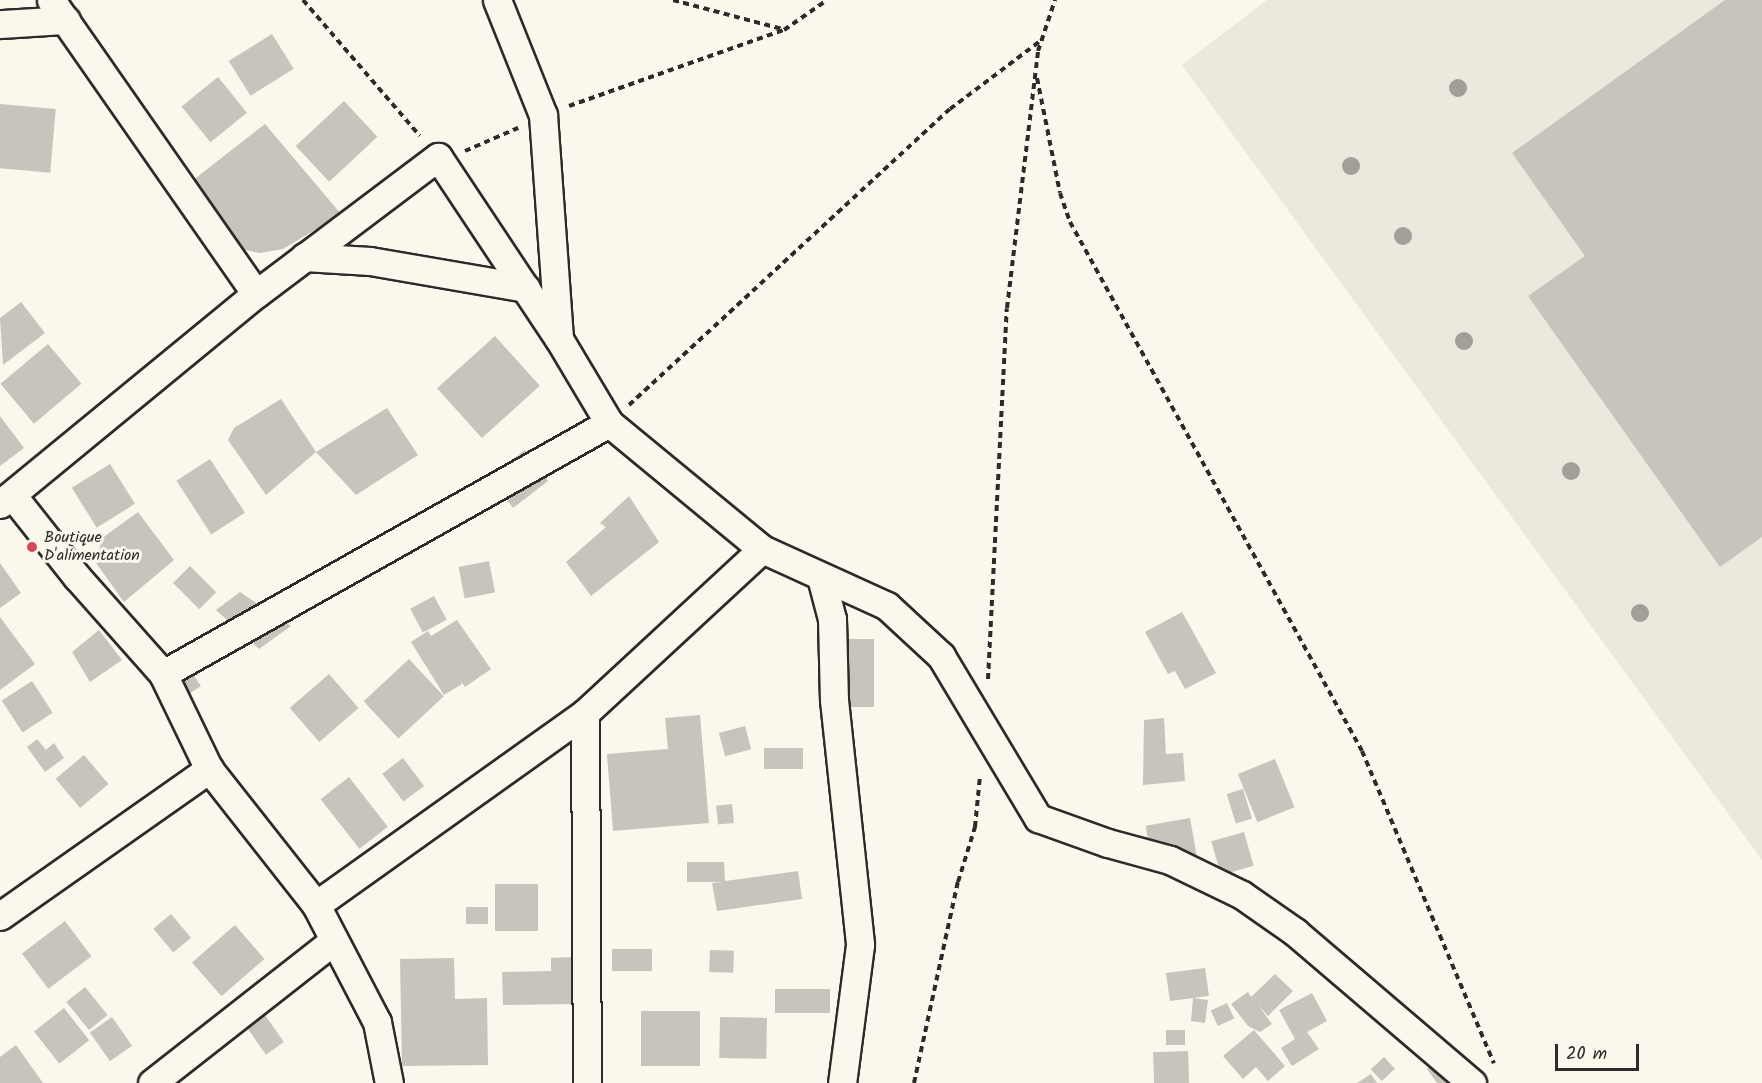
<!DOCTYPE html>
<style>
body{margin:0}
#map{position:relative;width:1762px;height:1083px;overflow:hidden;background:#fbf7ec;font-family:Kalam,sans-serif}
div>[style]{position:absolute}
.built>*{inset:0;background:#ebe8de}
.building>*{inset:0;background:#c7c4bc;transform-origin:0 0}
.path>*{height:4px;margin-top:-2px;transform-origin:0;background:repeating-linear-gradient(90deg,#2b2b2b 0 6px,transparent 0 10.5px)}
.roads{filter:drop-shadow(2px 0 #2b2b2b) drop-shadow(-2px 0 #2b2b2b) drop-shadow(0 2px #2b2b2b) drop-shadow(0 -2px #2b2b2b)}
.street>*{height:27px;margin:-13.5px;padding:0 13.5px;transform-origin:13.5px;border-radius:13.5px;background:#fbf7ec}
.trees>*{width:18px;height:18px;margin:-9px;border-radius:50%;background:#a19f98}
.dots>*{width:16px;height:16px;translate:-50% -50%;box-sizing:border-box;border:3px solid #fbf7ec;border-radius:50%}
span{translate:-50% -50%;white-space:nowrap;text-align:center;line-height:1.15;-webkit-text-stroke:6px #fbf7ec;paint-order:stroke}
.poi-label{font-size:16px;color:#2b2b2b}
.left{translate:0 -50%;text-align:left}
.scale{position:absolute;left:1555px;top:1044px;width:84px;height:27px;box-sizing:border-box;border:3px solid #2b2b2b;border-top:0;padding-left:8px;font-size:18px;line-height:21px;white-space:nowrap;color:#2b2b2b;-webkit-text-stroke:4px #fbf7ec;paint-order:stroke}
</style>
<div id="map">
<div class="built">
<div style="clip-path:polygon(1267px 0,1762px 0,1762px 860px,1182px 65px)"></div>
</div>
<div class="building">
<div style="clip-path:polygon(1725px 0,1762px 0,1762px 537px,1720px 567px,1528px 296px,1585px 256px,1512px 153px)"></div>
<div style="left:272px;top:34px;width:41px;height:51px;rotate:58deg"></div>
<div style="left:218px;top:77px;width:46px;height:47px;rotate:51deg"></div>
<div style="left:344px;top:101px;width:49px;height:66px;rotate:47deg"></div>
<div style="left:0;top:104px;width:56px;height:64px;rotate:5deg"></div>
<div style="clip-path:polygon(265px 124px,341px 214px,283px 249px,260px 253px,241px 249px,188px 184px)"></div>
<div style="clip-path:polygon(21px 302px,45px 333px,3px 365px,0 318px)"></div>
<div style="left:495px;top:336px;width:67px;height:78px;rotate:48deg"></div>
<div style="left:48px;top:344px;width:52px;height:62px;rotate:50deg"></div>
<div style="clip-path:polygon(281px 399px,316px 452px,266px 495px,228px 440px,234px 428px)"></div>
<div style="clip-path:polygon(387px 408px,418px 455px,356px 495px,316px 452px)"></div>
<div style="clip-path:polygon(0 416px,24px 448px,0 466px)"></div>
<div style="clip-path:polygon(525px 450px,548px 481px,513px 508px,501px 492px,500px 469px)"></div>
<div style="left:210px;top:459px;width:64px;height:40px;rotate:57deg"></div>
<div style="left:110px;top:464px;width:47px;height:45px;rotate:58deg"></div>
<div style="clip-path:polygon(629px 496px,659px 542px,591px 596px,566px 562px,606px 527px,600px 523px)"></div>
<div style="clip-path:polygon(138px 512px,174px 560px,124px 602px,96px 563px,102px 538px)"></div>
<div style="left:489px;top:561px;width:32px;height:31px;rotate:79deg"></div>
<div style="clip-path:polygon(0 563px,21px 593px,0 608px)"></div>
<div style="left:190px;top:566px;width:37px;height:24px;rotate:45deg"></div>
<div style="clip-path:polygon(240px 592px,291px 626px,259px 649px,216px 610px)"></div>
<div style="left:434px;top:596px;width:27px;height:27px;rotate:62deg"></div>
<div style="clip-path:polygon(1182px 612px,1216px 673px,1185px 689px,1175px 671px,1168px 674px,1145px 632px)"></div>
<div style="clip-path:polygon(0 617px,35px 664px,0 690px)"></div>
<div style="clip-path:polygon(457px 620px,491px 669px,465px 687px,458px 677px,462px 684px,444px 695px,411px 642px,428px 631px,431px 636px)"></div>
<div style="clip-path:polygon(99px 630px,122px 660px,90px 682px,72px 652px)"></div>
<div style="left:847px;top:639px;width:27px;height:68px"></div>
<div style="left:409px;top:659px;width:51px;height:62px;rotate:47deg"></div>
<div style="left:188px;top:667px;width:23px;height:21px;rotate:56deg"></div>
<div style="left:329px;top:674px;width:45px;height:52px;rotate:49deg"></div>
<div style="left:32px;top:681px;width:38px;height:36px;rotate:57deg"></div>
<div style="clip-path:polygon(700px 715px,709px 823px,613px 831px,607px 754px,668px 749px,665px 718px)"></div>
<div style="clip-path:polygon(1164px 718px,1166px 754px,1183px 753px,1185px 781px,1143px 785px,1144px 720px)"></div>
<div style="left:745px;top:726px;width:24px;height:27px;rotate:75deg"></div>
<div style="clip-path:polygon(37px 739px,46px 750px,54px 743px,64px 758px,45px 772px,27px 747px)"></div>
<div style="left:803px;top:748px;width:21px;height:39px;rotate:90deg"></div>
<div style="left:84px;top:755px;width:38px;height:37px;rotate:50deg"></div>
<div style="left:403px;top:758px;width:35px;height:26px;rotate:53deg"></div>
<div style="left:1275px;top:759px;width:52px;height:40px;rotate:68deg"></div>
<div style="left:349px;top:777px;width:63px;height:36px;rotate:52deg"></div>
<div style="left:1243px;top:789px;width:31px;height:17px;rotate:73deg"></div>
<div style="left:732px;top:804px;width:19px;height:16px;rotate:84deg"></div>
<div style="left:1190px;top:818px;width:45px;height:45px;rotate:80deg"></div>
<div style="left:1244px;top:832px;width:35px;height:34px;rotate:74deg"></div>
<div style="clip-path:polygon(687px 862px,724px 862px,725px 881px,798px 871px,802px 899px,717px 911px,712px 883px,722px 882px,687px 882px)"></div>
<div style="left:495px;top:884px;width:43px;height:47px"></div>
<div style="left:466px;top:907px;width:22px;height:17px"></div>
<div style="left:171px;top:914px;width:31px;height:23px;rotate:50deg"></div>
<div style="left:65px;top:921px;width:44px;height:54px;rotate:53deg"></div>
<div style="left:235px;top:925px;width:45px;height:57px;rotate:49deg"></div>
<div style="left:612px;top:949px;width:40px;height:22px"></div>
<div style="left:710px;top:950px;width:24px;height:22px;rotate:2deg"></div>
<div style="clip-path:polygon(572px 957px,572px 1004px,503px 1005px,502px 972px,551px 971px,551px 958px)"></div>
<div style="clip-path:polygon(454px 958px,455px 999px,487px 998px,488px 1065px,402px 1066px,400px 959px)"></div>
<div style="clip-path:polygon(1205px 968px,1209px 996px,1193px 998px,1208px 1000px,1205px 1023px,1191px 1021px,1193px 998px,1170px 1001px,1166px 973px)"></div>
<div style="clip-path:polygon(1275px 974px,1293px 991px,1268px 1016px,1258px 1005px,1272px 1024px,1260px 1032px,1248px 1026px,1231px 1004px,1248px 992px,1251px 997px)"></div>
<div style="left:85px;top:987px;width:36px;height:24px;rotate:51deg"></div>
<div style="left:775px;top:989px;width:55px;height:24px"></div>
<div style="clip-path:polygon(1312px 993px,1327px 1021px,1307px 1032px,1319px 1049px,1292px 1066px,1281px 1048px,1295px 1039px,1279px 1010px)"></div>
<div style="left:1227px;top:1003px;width:17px;height:18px;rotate:65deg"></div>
<div style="left:64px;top:1008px;width:41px;height:38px;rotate:52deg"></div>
<div style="left:700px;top:1011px;width:55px;height:59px;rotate:90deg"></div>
<div style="left:265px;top:1015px;width:33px;height:22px;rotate:55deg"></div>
<div style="left:112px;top:1017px;width:35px;height:27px;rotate:55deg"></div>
<div style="left:720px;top:1017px;width:47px;height:41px;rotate:1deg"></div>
<div style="left:1166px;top:1030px;width:19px;height:15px"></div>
<div style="clip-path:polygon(1254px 1030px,1285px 1066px,1268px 1081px,1256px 1067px,1243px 1079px,1223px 1056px)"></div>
<div style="clip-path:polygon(16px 1045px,43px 1083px,0 1083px,0 1057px)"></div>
<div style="clip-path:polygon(1451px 1048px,1468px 1068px,1450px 1083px,1437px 1083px,1427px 1069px)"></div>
<div style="left:1188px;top:1051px;width:32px;height:35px;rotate:88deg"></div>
<div style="left:1384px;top:1057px;width:16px;height:18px;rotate:47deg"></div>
<div style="clip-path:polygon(1371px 1074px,1377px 1083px,1357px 1083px)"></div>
</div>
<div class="path">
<div style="left:303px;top:0;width:179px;rotate:49.3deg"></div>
<div style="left:673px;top:0;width:113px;rotate:14.9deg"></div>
<div style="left:1037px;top:78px;width:117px;rotate:78.7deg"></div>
<div style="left:1060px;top:193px;width:31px;rotate:71deg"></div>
<div style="left:1070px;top:222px;width:604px;rotate:61.1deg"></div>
<div style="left:1362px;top:751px;width:339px;rotate:67.1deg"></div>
<div style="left:569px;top:106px;width:228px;rotate:-19.5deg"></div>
<div style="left:784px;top:30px;width:52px;rotate:-34.9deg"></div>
<div style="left:465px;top:151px;width:58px;rotate:-23.5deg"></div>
<div style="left:629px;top:405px;width:437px;rotate:-42.7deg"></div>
<div style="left:950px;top:109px;width:116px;rotate:-37deg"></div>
<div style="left:988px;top:679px;width:371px;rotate:-87.1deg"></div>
<div style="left:1007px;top:308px;width:259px;rotate:-83.1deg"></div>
<div style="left:1038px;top:51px;width:54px;rotate:-71.6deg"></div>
<div style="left:914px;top:1083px;width:206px;rotate:-77.7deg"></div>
<div style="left:958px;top:882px;width:58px;rotate:-72.8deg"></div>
<div style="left:975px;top:827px;width:51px;rotate:-84.4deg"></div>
</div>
<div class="roads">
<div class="street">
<div style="left:51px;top:0;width:358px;rotate:55.1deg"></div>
<div style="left:497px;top:0;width:124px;rotate:68.2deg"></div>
<div style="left:543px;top:115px;width:223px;rotate:85.9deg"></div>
<div style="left:0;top:24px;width:66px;rotate:-3.5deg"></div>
<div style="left:304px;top:257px;width:66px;rotate:3.5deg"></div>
<div style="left:370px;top:261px;width:158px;rotate:9.8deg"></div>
<div style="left:12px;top:495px;width:105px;rotate:51.6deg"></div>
<div style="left:77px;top:577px;width:130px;rotate:48.4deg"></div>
<div style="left:163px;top:674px;width:106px;rotate:64.2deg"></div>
<div style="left:209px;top:769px;width:173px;rotate:51.8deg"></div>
<div style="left:316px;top:905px;width:132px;rotate:62.5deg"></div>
<div style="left:377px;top:1022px;width:62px;rotate:78.9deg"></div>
<div style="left:0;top:504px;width:331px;rotate:-39.4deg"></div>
<div style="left:256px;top:294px;width:228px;rotate:-37deg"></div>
<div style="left:438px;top:157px;width:219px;rotate:56.4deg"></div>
<div style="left:559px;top:339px;width:98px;rotate:59.2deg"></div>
<div style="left:609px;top:423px;width:198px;rotate:39.5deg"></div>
<div style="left:762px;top:549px;width:137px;rotate:24.5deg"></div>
<div style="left:887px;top:606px;width:74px;rotate:42.8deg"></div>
<div style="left:941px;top:656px;width:189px;rotate:59.1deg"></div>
<div style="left:1038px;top:818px;width:74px;rotate:19.7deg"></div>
<div style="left:1108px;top:843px;width:64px;rotate:15.3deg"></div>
<div style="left:1170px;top:860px;width:80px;rotate:25.9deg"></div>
<div style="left:1242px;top:895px;width:65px;rotate:34.9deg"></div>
<div style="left:1295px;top:932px;width:233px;rotate:40.5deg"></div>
<div style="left:821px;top:577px;width:43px;rotate:75.3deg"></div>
<div style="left:832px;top:619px;width:81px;rotate:88.6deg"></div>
<div style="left:834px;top:700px;width:246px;rotate:83.9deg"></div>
<div style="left:860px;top:945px;width:139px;rotate:97.4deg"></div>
<div style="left:163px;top:674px;width:512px;rotate:-29.37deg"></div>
<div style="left:585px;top:713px;width:370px;rotate:89.7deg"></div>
<div style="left:316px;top:905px;width:330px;rotate:-35.5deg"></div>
<div style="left:585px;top:713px;width:241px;rotate:-42.8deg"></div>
<div style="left:0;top:916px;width:256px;rotate:-35.1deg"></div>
<div style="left:152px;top:1083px;width:230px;rotate:-38.1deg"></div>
</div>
</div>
<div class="trees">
<div style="left:1458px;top:88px"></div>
<div style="left:1351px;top:166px"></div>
<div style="left:1403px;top:236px"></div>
<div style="left:1464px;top:341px"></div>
<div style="left:1571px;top:471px"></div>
<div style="left:1640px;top:613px"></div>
</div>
<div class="dots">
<div style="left:32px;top:547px;background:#d1495b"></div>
</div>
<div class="poi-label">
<span class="left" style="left:44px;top:547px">Boutique<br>D'alimentation</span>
</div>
<div class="scale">20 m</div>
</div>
